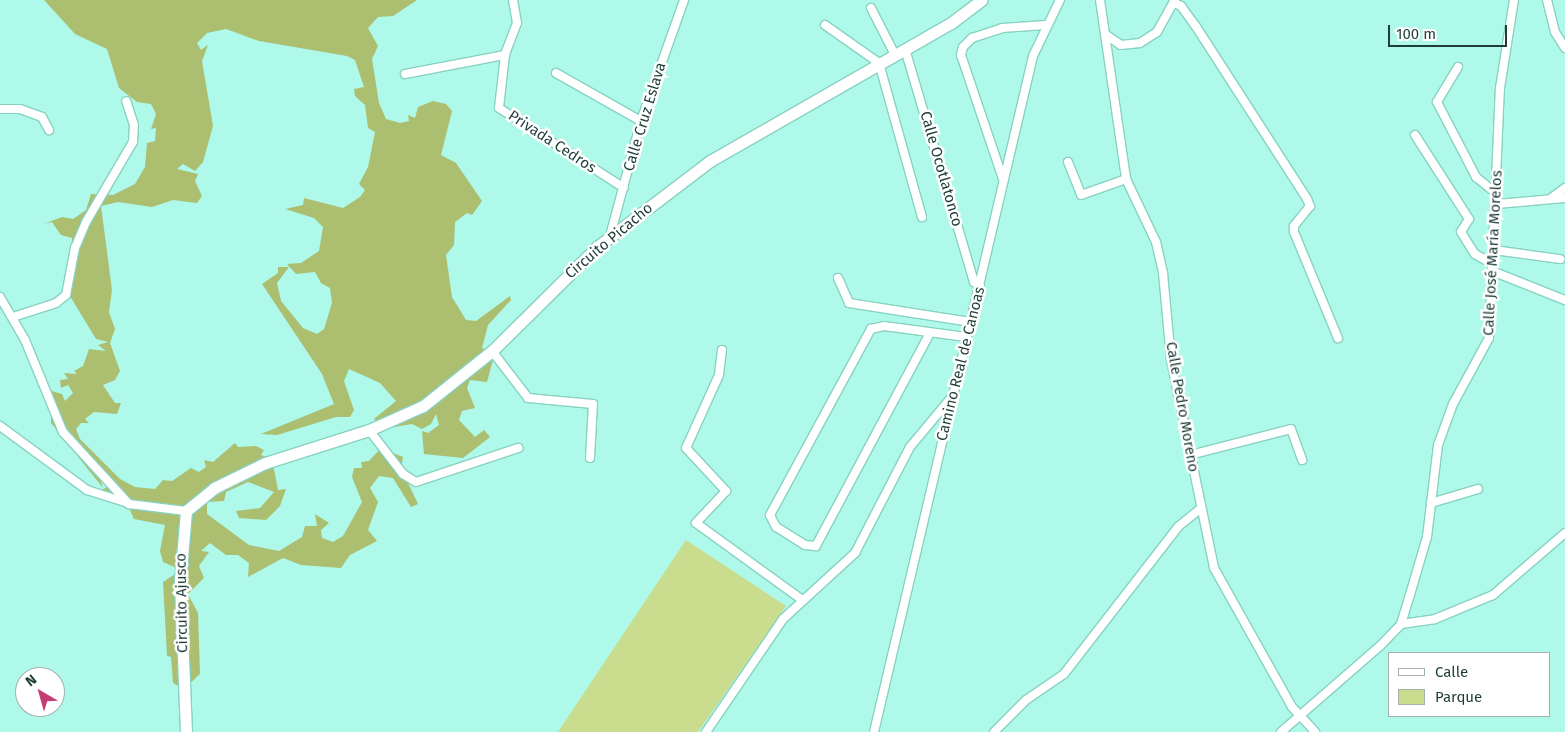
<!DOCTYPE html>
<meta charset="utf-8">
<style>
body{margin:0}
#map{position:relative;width:1565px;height:732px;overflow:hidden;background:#aef9e9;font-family:"Fira Sans",sans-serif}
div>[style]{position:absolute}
.green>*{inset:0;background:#cadd8f}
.forest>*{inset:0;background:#acbe70}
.roads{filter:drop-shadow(1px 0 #87d2c2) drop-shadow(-1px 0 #87d2c2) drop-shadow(0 1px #87d2c2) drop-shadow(0 -1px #87d2c2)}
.minor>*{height:8px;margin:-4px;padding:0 4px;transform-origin:4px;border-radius:4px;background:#fff}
.secondary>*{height:11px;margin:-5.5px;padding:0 5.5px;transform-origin:5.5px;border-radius:5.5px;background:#fff}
span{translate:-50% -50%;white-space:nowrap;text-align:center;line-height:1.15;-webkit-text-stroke:5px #fff;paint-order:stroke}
.street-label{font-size:15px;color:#1e3d37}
.legend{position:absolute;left:1388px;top:652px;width:162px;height:65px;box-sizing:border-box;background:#fff;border:1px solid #a5b1af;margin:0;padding:6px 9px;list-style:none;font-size:15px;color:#1e3d37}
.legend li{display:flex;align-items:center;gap:10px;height:25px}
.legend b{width:25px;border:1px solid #a5b1af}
.north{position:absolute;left:15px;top:667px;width:50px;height:50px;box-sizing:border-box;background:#fff;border:1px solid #a5b1af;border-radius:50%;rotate:322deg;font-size:14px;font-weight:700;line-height:20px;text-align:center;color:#1e3d37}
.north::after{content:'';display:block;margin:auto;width:18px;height:22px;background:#c63c75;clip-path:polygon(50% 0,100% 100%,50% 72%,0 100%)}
.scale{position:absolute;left:1388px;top:25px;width:119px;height:22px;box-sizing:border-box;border:2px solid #1e3d37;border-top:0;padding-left:6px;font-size:15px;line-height:18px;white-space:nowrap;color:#1e3d37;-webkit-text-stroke:4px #fff;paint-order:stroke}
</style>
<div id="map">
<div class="green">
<div style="clip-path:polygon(686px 540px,786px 606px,698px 732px,558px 732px)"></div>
</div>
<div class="forest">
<div style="clip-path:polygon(44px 0,417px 0,393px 16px,378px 17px,368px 28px,378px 46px,372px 59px,379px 103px,386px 119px,400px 123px,409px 121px,408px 115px,415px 118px,418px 107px,433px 101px,446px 104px,452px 111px,441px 155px,456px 163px,482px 201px,472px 215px,467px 213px,455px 222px,454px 245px,446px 255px,452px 297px,466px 320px,476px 321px,510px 296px,511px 300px,488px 325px,482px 348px,491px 351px,493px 360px,487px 382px,470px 380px,467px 388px,475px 408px,462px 411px,459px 420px,475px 437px,484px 430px,490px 437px,463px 458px,424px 454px,422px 431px,428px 433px,439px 425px,436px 414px,431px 424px,422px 429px,412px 424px,382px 429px,374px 419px,396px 401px,380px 383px,349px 369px,344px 381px,354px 410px,350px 417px,336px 417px,277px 435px,261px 434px,334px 404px,322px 374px,262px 284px,278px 273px,278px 267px,289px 267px,277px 283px,281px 301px,303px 328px,317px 334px,324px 329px,332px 303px,330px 288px,321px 283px,315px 272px,296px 274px,287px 264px,301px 263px,319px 251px,323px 227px,314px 218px,285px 209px,303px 205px,304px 198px,343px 208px,360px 197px,365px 190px,359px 184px,368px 167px,375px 132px,368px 128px,365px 105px,355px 96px,354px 89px,364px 87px,355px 60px,347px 56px,259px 41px,226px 29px,207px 33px,197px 43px,201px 50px,208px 45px,202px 61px,213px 126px,203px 162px,195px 171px,183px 164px,177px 169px,198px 174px,195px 181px,202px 196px,197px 203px,173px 200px,152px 207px,118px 202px,101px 206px,112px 290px,109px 312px,115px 329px,110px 343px,120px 371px,115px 380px,103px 385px,115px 403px,121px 403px,117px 414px,94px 412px,85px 419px,89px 423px,81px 423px,76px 429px,80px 439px,120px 479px,135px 487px,155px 489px,163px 480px,172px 481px,191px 468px,199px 472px,206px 467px,204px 460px,213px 462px,235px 443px,238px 447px,256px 446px,264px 450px,261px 455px,272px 459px,278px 490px,286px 489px,280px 506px,266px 520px,239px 518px,236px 511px,260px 508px,274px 492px,248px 482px,226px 492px,224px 501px,207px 502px,207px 514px,249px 545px,279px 551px,302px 537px,305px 526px,317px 526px,315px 514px,329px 523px,321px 530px,322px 538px,333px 542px,343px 536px,362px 502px,352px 477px,354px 468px,362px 468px,361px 462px,369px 461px,381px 448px,403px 457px,401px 468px,418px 504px,411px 507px,393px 478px,379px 476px,370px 488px,378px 502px,368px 530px,377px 541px,350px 555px,341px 568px,301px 565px,283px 558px,248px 577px,249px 563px,238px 555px,226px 555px,210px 543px,201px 551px,209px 552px,199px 566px,204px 578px,188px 594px,198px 613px,200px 674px,184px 689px,173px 683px,171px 657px,167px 656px,163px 582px,181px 570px,163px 562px,160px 551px,165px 525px,134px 519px,128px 506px,102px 490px,110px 485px,101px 482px,103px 488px,51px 423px,51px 401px,41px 386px,48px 381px,48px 390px,62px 394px,65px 401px,73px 393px,68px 385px,61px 388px,60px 380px,68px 379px,64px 373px,77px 374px,74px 371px,83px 366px,89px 349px,106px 351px,98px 345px,108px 342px,96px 339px,70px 296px,72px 238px,61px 235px,52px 222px,43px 224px,62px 217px,73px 219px,86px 210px,91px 194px,113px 195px,135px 184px,145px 167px,147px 143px,155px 141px,156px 128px,151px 129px,156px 114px,151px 104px,137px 102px,119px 88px,107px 49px,75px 34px)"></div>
</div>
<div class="roads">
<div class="minor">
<div style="left:513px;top:0;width:23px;rotate:80deg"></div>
<div style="left:517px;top:23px;width:34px;rotate:111deg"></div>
<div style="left:505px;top:55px;width:53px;rotate:96.5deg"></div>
<div style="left:499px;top:108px;width:148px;rotate:32.6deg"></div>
<div style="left:1100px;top:0;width:181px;rotate:81.7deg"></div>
<div style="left:1126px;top:179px;width:70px;rotate:64.5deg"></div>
<div style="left:1156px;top:242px;width:32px;rotate:77deg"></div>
<div style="left:1163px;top:273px;width:87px;rotate:84.7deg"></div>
<div style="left:1171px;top:360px;width:212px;rotate:78.3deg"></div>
<div style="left:1214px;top:568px;width:159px;rotate:60.7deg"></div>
<div style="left:1292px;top:707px;width:34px;rotate:47deg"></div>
<div style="left:1547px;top:0;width:33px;rotate:76deg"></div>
<div style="left:1555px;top:32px;width:19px;rotate:58deg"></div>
<div style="left:1174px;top:3px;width:8px;rotate:23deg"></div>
<div style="left:1181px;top:6px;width:24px;rotate:54deg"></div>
<div style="left:1195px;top:25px;width:207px;rotate:57.2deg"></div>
<div style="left:1307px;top:199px;width:8px;rotate:67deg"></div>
<div style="left:1310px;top:206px;width:26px;rotate:129deg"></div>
<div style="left:1294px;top:226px;width:6px;rotate:90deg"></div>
<div style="left:1294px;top:232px;width:115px;rotate:67.5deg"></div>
<div style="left:871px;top:8px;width:53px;rotate:62.9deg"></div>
<div style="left:825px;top:25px;width:66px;rotate:35.1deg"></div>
<div style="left:879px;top:63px;width:160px;rotate:74.4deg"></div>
<div style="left:1105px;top:34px;width:19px;rotate:35deg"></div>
<div style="left:1121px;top:45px;width:19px;rotate:-6deg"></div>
<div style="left:1140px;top:43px;width:20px;rotate:-33deg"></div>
<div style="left:1157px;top:32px;width:37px;rotate:-61deg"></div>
<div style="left:905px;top:49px;width:243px;rotate:73.5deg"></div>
<div style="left:974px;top:282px;width:7px;rotate:34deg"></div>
<div style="left:1458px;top:67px;width:41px;rotate:121deg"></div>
<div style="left:1437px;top:102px;width:85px;rotate:62.5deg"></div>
<div style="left:1476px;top:177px;width:27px;rotate:39deg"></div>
<div style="left:556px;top:73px;width:98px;rotate:29.5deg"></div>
<div style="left:405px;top:74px;width:102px;rotate:-10.8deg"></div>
<div style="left:0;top:109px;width:20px"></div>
<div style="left:20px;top:109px;width:23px;rotate:20deg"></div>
<div style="left:42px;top:117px;width:15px;rotate:62deg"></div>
<div style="left:1415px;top:135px;width:100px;rotate:57.3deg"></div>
<div style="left:1469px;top:219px;width:15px;rotate:122deg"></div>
<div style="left:1461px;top:232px;width:26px;rotate:58deg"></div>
<div style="left:1475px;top:254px;width:20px;rotate:30deg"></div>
<div style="left:1068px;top:162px;width:35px;rotate:68deg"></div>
<div style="left:1081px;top:195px;width:48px;rotate:-19.6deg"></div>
<div style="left:1003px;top:179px;width:131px;rotate:-108.7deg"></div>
<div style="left:961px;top:55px;width:8px;rotate:-76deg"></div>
<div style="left:963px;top:47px;width:13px;rotate:-45deg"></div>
<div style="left:972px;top:38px;width:32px;rotate:-18deg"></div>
<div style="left:1002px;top:28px;width:44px;rotate:-3.9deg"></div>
<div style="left:1550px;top:199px;width:19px;rotate:-36deg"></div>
<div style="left:1497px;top:204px;width:68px;rotate:-5deg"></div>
<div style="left:610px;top:236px;width:119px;rotate:-74.9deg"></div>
<div style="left:641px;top:121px;width:128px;rotate:-70.4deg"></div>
<div style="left:1494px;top:250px;width:67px;rotate:7.8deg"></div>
<div style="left:1492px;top:271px;width:79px;rotate:21.7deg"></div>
<div style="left:838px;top:278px;width:27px;rotate:66deg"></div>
<div style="left:849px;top:303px;width:123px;rotate:8.9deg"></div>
<div style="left:0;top:297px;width:50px;rotate:59.8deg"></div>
<div style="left:25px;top:340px;width:100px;rotate:67.6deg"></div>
<div style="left:63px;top:432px;width:98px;rotate:47.5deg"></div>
<div style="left:129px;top:504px;width:57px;rotate:7deg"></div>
<div style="left:13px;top:317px;width:45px;rotate:-18deg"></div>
<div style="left:56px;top:303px;width:13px;rotate:-39deg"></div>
<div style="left:66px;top:295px;width:48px;rotate:-79.2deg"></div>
<div style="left:75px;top:248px;width:28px;rotate:-67deg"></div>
<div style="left:86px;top:222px;width:93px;rotate:-59.6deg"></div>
<div style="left:133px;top:142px;width:17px;rotate:-87deg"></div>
<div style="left:134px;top:125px;width:25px;rotate:-108deg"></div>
<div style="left:930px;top:333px;width:242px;rotate:118.2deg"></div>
<div style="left:816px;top:546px;width:11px;rotate:-175deg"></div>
<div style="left:805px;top:545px;width:34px;rotate:-148deg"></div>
<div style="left:776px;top:527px;width:13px;rotate:-117deg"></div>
<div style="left:770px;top:515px;width:212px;rotate:-61.5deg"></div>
<div style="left:871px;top:329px;width:13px;rotate:-13deg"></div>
<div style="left:884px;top:326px;width:83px;rotate:7.6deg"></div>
<div style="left:722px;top:350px;width:25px;rotate:97deg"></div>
<div style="left:719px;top:375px;width:80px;rotate:114.3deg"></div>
<div style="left:686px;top:448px;width:59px;rotate:47.1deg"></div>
<div style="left:726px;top:491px;width:44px;rotate:133.2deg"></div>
<div style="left:696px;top:523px;width:130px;rotate:35.9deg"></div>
<div style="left:492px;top:351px;width:59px;rotate:52.5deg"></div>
<div style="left:528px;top:398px;width:65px;rotate:5.3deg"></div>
<div style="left:593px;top:404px;width:54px;rotate:93.2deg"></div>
<div style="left:0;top:426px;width:108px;rotate:36.3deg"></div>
<div style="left:87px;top:490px;width:43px;rotate:17.6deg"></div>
<div style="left:369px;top:430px;width:56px;rotate:52.3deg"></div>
<div style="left:403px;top:474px;width:15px;rotate:32deg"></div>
<div style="left:416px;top:482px;width:108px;rotate:-18.4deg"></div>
<div style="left:1190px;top:455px;width:104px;rotate:-14.4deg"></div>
<div style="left:1291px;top:429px;width:33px;rotate:70deg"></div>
<div style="left:1431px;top:503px;width:49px;rotate:-16.6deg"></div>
<div style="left:1401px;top:624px;width:34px;rotate:-8deg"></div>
<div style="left:1435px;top:619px;width:63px;rotate:-22.5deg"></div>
<div style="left:1493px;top:595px;width:95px;rotate:-40.7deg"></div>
<div style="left:706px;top:732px;width:137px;rotate:-55.7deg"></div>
<div style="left:783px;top:619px;width:98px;rotate:-42.5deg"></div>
<div style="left:855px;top:553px;width:119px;rotate:-62.6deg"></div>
<div style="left:910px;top:447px;width:64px;rotate:-50.1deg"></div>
<div style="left:874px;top:732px;width:694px;rotate:-76.76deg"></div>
<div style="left:1033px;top:56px;width:62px;rotate:-64.3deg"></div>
<div style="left:994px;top:732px;width:45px;rotate:-45deg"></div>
<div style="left:1026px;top:700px;width:46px;rotate:-34.4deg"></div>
<div style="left:1064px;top:674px;width:187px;rotate:-52.2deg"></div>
<div style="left:1179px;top:526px;width:28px;rotate:-39deg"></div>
<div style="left:1281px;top:732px;width:131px;rotate:-41deg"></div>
<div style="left:1380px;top:646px;width:30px;rotate:-46deg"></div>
<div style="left:1401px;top:624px;width:27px;rotate:-73deg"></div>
<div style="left:1409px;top:598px;width:64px;rotate:-73.6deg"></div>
<div style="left:1427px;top:537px;width:93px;rotate:-83.2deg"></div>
<div style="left:1438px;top:445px;width:44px;rotate:-69.9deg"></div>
<div style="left:1453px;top:404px;width:75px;rotate:-61.4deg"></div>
<div style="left:1489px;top:338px;width:250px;rotate:-87.5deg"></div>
<div style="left:1500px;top:88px;width:89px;rotate:-81deg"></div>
</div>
<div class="secondary">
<div style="left:186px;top:732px;width:151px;rotate:-92.3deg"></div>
<div style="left:180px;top:581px;width:70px;rotate:-85.1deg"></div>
<div style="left:186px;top:511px;width:36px;rotate:-39deg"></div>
<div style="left:214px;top:488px;width:57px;rotate:-26.1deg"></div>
<div style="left:265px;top:463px;width:109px;rotate:-17.6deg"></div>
<div style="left:369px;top:430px;width:59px;rotate:-24deg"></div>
<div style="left:423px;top:406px;width:88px;rotate:-38.6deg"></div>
<div style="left:492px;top:351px;width:148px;rotate:-44.7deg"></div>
<div style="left:597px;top:247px;width:142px;rotate:-37.3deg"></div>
<div style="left:710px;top:161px;width:278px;rotate:-29.8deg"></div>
<div style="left:951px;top:23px;width:38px;rotate:-37deg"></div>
</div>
</div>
<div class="street-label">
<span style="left:645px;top:117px;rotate:-73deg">Calle Cruz Eslava</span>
<span style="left:552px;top:142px;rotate:33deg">Privada Cedros</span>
<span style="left:941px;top:169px;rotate:74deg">Calle Ocotlatonco</span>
<span style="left:609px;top:241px;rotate:-40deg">Circuito Picacho</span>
<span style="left:1493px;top:253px;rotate:-87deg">Calle José María Morelos</span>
<span style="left:961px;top:364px;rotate:-76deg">Camino Real de Canoas</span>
<span style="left:1182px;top:407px;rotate:80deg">Calle Pedro Moreno</span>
<span style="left:182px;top:603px;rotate:-91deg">Circuito Ajusco</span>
</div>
<ul class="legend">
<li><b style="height:6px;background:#fff"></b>Calle</li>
<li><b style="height:14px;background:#cadd8f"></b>Parque</li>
</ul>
<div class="north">N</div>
<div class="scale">100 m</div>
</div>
